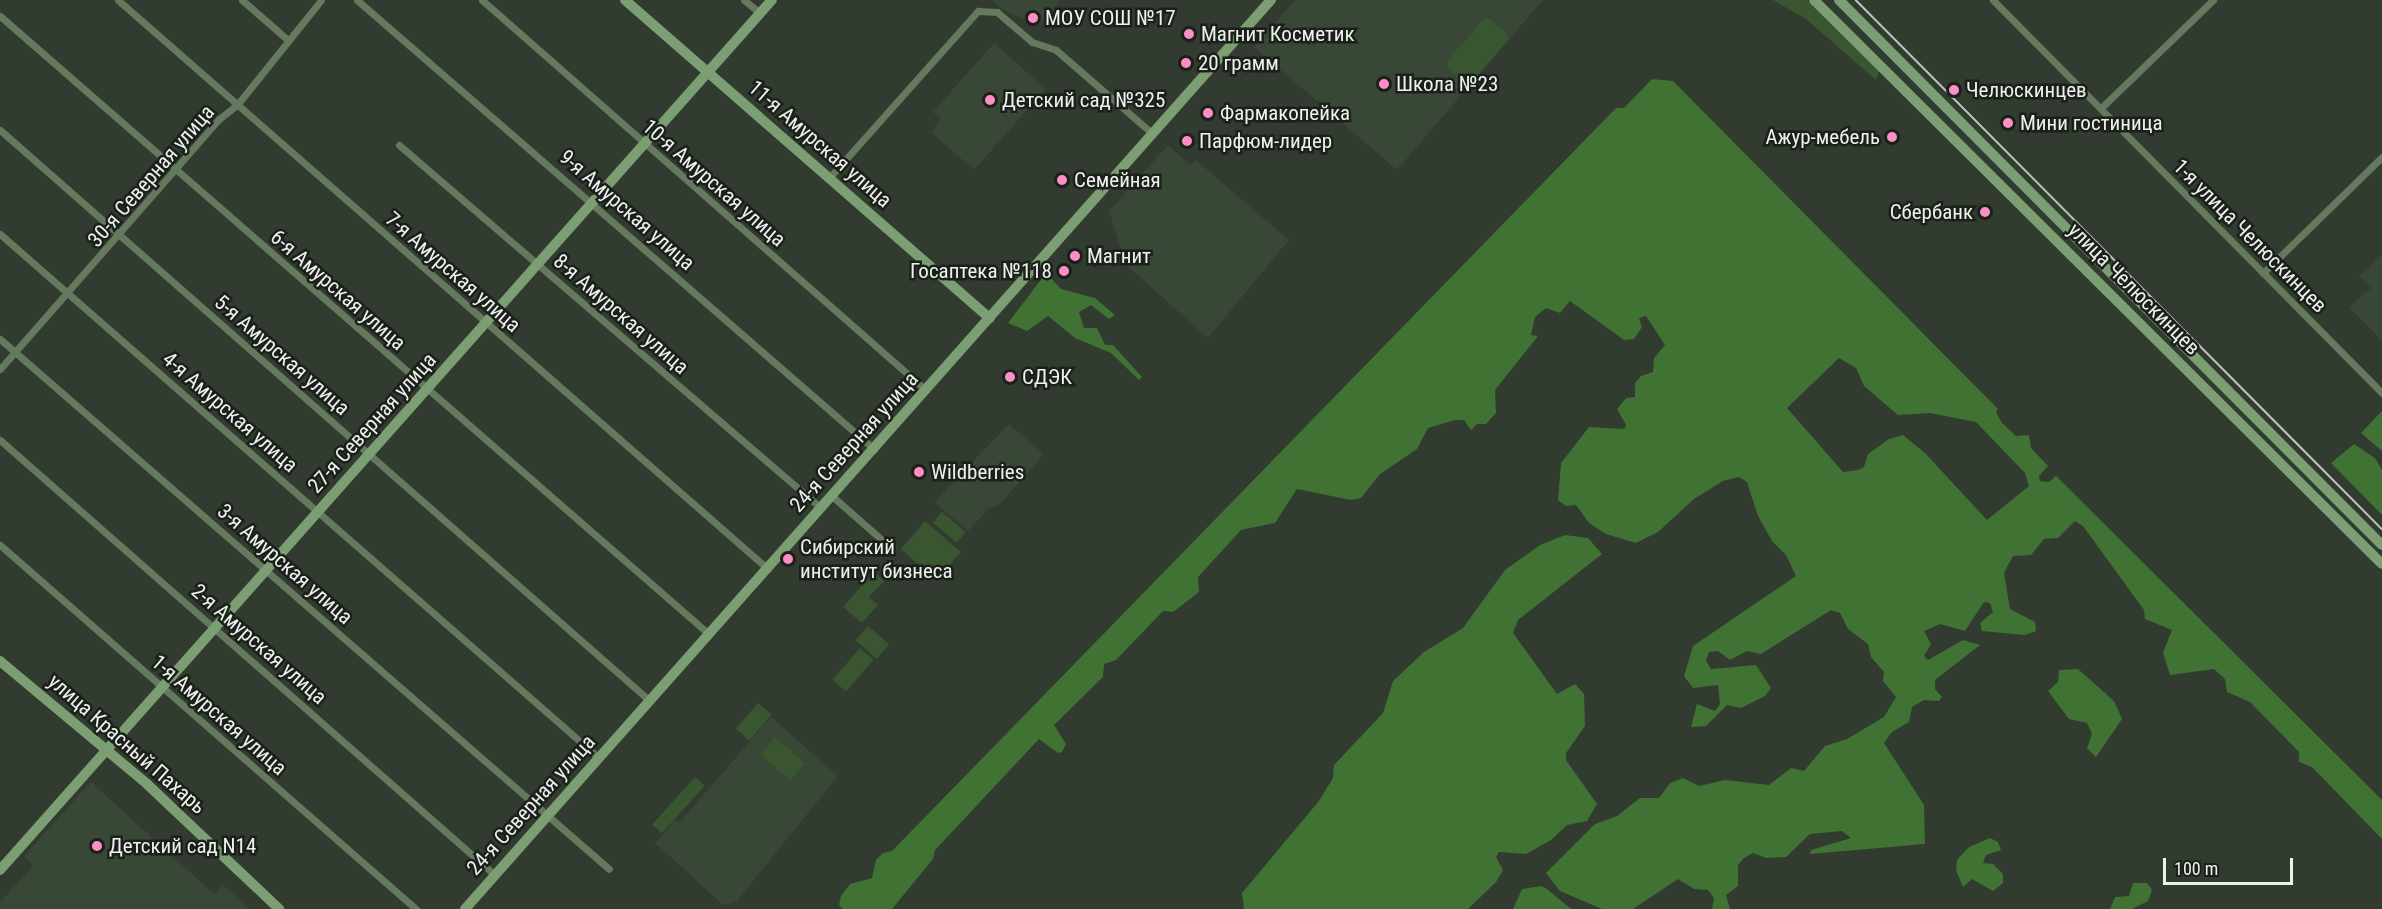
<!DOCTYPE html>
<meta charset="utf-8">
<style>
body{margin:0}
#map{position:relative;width:2382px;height:909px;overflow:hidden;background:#313b2f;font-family:"Roboto Condensed",sans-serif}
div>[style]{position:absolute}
.built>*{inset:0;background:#394736}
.green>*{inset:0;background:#395631;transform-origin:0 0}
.forest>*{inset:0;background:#407233}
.street>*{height:7px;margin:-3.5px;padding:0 3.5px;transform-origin:3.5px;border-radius:3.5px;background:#64795e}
.secondary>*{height:10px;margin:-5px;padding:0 5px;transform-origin:5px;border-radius:5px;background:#7b9e72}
.tram>*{height:1.5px;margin:-0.75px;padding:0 0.75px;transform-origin:0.75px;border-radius:0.75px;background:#bdc4bc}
.dots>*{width:16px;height:16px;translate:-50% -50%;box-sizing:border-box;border:3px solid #1c201b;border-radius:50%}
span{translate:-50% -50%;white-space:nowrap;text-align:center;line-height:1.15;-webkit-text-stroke:5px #1c201b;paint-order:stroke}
.poi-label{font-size:21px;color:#edf3ec}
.left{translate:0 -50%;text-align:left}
.right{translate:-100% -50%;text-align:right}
.street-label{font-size:21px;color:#edf3ec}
.scale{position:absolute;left:2163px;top:858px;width:130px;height:27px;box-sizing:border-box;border:3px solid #edf3ec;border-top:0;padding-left:8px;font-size:18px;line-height:21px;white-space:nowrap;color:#edf3ec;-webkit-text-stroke:4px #1c201b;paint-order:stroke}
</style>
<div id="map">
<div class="built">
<div style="clip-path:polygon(992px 0,1060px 0,1038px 26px,1002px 9px)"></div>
<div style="clip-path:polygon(1295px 0,1543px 0,1397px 170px,1254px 47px)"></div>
<div style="clip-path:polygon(994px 43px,1046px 89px,974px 170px,931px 132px,941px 119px,933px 112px)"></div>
<div style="clip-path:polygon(1168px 145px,1190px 165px,1196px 160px,1289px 240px,1208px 338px,1125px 264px,1109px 211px)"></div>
<div style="clip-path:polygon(2382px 254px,2382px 341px,2349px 307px,2371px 288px,2359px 276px)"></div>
<div style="clip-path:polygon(1009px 424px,1044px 454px,999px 505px,989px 508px,968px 531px,934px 502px)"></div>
<div style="clip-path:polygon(771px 717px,838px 776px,737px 901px,724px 906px,655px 843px,675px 820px,679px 823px)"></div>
<div style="clip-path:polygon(91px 782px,214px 894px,223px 885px,250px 909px,0 909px,0 902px,33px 866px,24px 856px)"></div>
</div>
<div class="green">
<div style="clip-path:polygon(1773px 0,1806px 0,1813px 5px,1880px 69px,1876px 80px,1806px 19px)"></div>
<div style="clip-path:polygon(1484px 19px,1490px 19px,1507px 34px,1508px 40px,1471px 83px,1466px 84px,1448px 69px,1447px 61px)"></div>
<div style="left:942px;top:512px;width:31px;height:14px;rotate:40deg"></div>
<div style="clip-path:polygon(925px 521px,961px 552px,942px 573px,929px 574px,901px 549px)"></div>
<div style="clip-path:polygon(874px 572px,884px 581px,869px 597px,878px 605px,862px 623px,843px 607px)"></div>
<div style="left:868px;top:626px;width:28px;height:19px;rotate:41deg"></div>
<div style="left:860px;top:648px;width:18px;height:42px;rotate:41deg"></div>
<div style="left:758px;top:703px;width:18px;height:34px;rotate:41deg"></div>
<div style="left:775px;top:737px;width:40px;height:23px;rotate:41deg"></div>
<div style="left:695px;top:777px;width:13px;height:64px;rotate:42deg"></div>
</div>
<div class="forest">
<div style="clip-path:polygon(evenodd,1652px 79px,1673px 81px,1998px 409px,1996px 412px,2002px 423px,2016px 436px,2029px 435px,2031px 448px,2048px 466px,2039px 476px,2040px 481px,2049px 482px,2056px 476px,2382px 800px,2382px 839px,2312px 767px,2299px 762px,2299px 752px,2250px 702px,2227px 692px,2225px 679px,2214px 669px,2170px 675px,2163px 653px,2172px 630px,2145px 619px,2144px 610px,2083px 526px,2075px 521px,2058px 538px,2044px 539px,2031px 555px,2013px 556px,2004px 573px,2010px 609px,2035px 622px,2036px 631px,2025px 635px,1982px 631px,1980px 623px,1993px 612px,1990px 603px,1984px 602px,1965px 631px,1940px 624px,1924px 631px,1931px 644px,1924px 656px,1928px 660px,1963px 640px,1980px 645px,1935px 680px,1935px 689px,1942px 697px,1939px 701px,1924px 700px,1912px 707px,1909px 722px,1892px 732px,1884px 743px,1924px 805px,1925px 844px,1810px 854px,1811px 850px,1851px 838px,1842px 831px,1810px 834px,1786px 857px,1766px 858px,1753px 853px,1744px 858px,1738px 865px,1738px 886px,1726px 895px,1730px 909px,1712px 909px,1714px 898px,1708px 890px,1694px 889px,1678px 879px,1633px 909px,1602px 909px,1560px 891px,1546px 873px,1595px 824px,1617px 816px,1640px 798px,1659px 798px,1670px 783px,1683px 778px,1699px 786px,1725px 780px,1769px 785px,1791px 768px,1804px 771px,1825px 746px,1847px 739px,1884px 717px,1896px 697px,1883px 681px,1884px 672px,1871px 657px,1868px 644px,1848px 629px,1840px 613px,1831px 610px,1761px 654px,1747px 651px,1730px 660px,1718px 651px,1709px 652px,1706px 661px,1711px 669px,1756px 665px,1771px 688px,1765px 696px,1741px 708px,1727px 705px,1706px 726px,1691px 727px,1697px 704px,1715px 711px,1720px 704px,1718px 685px,1693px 688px,1684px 676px,1693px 646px,1796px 576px,1786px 555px,1772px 541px,1758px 516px,1747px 482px,1739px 477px,1723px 481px,1694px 499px,1658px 532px,1636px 543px,1606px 534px,1589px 523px,1576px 505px,1566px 506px,1558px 500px,1561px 463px,1589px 427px,1624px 429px,1626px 425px,1617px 409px,1626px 398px,1635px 397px,1635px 383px,1641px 376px,1653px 372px,1654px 358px,1665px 345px,1646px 316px,1639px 318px,1642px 327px,1634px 339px,1624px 340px,1570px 301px,1560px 313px,1546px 308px,1535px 317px,1531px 335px,1538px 336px,1495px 390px,1496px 413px,1486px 424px,1477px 424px,1471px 430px,1464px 420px,1455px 420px,1428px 428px,1417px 449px,1380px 474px,1361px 498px,1351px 500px,1297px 489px,1275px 523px,1241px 530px,1198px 577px,1199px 592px,1173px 612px,1163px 611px,1116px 660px,1104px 664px,1103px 677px,1054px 725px,1066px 744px,1062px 752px,1058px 753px,1039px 739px,935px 850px,933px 859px,892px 909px,843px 909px,839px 905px,841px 896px,850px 884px,872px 878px,876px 860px,883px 853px,892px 851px,1616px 108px,1624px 108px,1652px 79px,1839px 358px,1856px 368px,1864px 386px,1898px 415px,1930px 413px,1976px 422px,2025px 473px,2029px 486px,1987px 520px,1925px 453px,1903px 435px,1889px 439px,1868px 454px,1864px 467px,1858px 470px,1843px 472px,1787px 408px,1839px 358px)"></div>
<div style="clip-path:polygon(1046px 273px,1061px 289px,1095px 298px,1115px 315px,1109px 319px,1091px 305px,1079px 312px,1084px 328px,1097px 328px,1105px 345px,1113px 345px,1142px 377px,1139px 380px,1111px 353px,1075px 338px,1048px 316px,1027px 331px,1008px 323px)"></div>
<div style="clip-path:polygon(2382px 411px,2382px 451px,2361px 433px)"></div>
<div style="clip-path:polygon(2354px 444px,2375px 458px,2382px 470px,2382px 515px,2331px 463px)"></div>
<div style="clip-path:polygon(1565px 535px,1588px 538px,1602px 554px,1518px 620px,1513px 633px,1557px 694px,1575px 684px,1584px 694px,1585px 726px,1566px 753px,1566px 760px,1597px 804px,1587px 821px,1567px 825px,1551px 840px,1526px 854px,1499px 852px,1496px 857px,1503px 870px,1496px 882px,1468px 909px,1244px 909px,1242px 893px,1319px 801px,1333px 778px,1334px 765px,1383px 713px,1393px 681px,1424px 652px,1463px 628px,1505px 570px,1540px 545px)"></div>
<div style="clip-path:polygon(2078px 669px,2114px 701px,2122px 719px,2096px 757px,2087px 748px,2092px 734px,2087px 723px,2069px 719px,2048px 691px,2058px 682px,2059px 670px)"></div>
<div style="clip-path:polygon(1990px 838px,1998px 842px,2001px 850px,1986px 855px,1983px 863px,1993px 864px,2003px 874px,2003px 883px,1993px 891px,1972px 879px,1963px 887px,1956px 870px,1957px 860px,1969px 847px)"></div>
<div style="clip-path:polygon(2133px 883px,2147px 883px,2152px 890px,2148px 901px,2132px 909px,2110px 909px,2115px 897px,2129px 896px)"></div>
<div style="clip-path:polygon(1541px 886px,1547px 889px,1571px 909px,1513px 909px,1522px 889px)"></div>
</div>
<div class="street">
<div style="left:118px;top:0;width:864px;rotate:41.2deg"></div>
<div style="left:242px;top:0;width:61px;rotate:41deg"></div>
<div style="left:357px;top:0;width:685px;rotate:40.97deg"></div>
<div style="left:482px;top:0;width:591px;rotate:41.3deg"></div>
<div style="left:744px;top:0;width:21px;rotate:39deg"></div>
<div style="left:1993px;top:0;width:553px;rotate:45.29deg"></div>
<div style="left:0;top:16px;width:941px;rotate:41.08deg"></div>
<div style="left:2101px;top:108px;width:156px;rotate:-44deg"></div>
<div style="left:0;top:130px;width:865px;rotate:41.3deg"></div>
<div style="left:399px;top:145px;width:557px;rotate:40.7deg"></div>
<div style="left:829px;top:178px;width:224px;rotate:-48.3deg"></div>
<div style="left:978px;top:11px;width:19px;rotate:3deg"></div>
<div style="left:997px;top:12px;width:46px;rotate:40.6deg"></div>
<div style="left:1032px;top:42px;width:25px;rotate:18deg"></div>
<div style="left:1056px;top:50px;width:128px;rotate:40.9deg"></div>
<div style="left:0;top:234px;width:796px;rotate:41.18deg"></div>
<div style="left:2263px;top:273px;width:166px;rotate:-44.3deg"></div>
<div style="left:0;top:339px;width:807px;rotate:41.03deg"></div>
<div style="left:0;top:369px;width:332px;rotate:-48.8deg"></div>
<div style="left:219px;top:119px;width:23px;rotate:-38deg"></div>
<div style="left:237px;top:105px;width:134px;rotate:-51.3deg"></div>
<div style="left:0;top:440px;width:659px;rotate:41.31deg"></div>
<div style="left:832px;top:496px;width:79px;rotate:41.4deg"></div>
<div style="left:0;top:545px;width:553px;rotate:41.19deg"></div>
</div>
<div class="secondary">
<div style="left:625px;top:0;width:484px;rotate:41.1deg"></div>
<div style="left:1814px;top:0;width:800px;rotate:44.8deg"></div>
<div style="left:1839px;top:0;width:769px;rotate:45.11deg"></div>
<div style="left:0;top:661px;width:192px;rotate:39.9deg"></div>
<div style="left:147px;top:784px;width:182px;rotate:43.4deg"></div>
<div style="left:0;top:870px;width:1163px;rotate:-48.42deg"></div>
<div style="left:465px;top:909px;width:1215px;rotate:-48.44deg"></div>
</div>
<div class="tram">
<div style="left:1856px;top:0;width:746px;rotate:45.16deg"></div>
</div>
<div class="dots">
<div style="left:1033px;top:18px;background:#fb8fc5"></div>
<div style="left:1189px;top:34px;background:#fb8fc5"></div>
<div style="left:1186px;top:63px;background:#fb8fc5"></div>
<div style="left:1384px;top:84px;background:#fb8fc5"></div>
<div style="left:1954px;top:90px;background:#fb8fc5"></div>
<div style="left:990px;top:100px;background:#fb8fc5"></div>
<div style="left:1208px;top:113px;background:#fb8fc5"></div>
<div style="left:2008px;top:123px;background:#fb8fc5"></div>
<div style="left:1892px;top:137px;background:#fb8fc5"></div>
<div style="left:1187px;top:141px;background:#fb8fc5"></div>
<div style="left:1062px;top:180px;background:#fb8fc5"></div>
<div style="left:1985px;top:212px;background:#fb8fc5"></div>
<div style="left:1075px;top:256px;background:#fb8fc5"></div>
<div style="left:1064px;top:271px;background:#fb8fc5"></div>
<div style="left:1010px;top:377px;background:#fb8fc5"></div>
<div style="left:919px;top:472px;background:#fb8fc5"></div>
<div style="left:788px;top:559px;background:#fb8fc5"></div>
<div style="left:97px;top:846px;background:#fb8fc5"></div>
</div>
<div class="poi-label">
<span class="left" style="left:1045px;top:18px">МОУ СОШ №17</span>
<span class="left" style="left:1201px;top:34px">Магнит Косметик</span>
<span class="left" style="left:1198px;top:63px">20 грамм</span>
<span class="left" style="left:1396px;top:84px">Школа №23</span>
<span class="left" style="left:1966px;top:90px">Челюскинцев</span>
<span class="left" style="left:1002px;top:100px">Детский сад №325</span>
<span class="left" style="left:1220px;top:113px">Фармакопейка</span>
<span class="left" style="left:2020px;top:123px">Мини гостиница</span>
<span class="right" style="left:1880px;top:137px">Ажур-мебель</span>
<span class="left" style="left:1199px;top:141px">Парфюм-лидер</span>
<span class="left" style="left:1074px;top:180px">Семейная</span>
<span class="right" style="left:1973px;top:212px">Сбербанк</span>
<span class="left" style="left:1087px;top:256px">Магнит</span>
<span class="right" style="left:1052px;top:271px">Госаптека №118</span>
<span class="left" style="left:1022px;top:377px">СДЭК</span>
<span class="left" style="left:931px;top:472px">Wildberries</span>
<span class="left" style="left:800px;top:559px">Сибирский<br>институт бизнеса</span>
<span class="left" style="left:109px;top:846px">Детский сад N14</span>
</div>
<div class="street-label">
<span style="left:820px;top:144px;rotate:41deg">11-я Амурская улица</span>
<span style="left:151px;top:176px;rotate:-49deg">30-я Северная улица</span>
<span style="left:714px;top:183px;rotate:41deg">10-я Амурская улица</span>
<span style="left:627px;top:210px;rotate:41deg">9-я Амурская улица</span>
<span style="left:2250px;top:236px;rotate:45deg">1-я улица Челюскинцев</span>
<span style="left:453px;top:272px;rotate:41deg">7-я Амурская улица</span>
<span style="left:2134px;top:289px;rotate:45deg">улица Челюскинцев</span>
<span style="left:338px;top:290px;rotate:41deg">6-я Амурская улица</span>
<span style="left:621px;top:314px;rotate:41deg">8-я Амурская улица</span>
<span style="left:282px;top:355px;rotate:41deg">5-я Амурская улица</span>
<span style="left:230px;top:412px;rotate:41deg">4-я Амурская улица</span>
<span style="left:372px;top:423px;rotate:-48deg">27-я Северная улица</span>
<span style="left:854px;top:442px;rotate:-48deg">24-я Северная улица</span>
<span style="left:285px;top:564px;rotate:41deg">3-я Амурская улица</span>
<span style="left:259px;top:644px;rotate:41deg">2-я Амурская улица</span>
<span style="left:219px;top:715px;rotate:41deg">1-я Амурская улица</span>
<span style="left:127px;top:744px;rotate:41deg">улица Красный Пахарь</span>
<span style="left:531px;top:805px;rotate:-48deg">24-я Северная улица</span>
</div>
<div class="scale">100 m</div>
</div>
